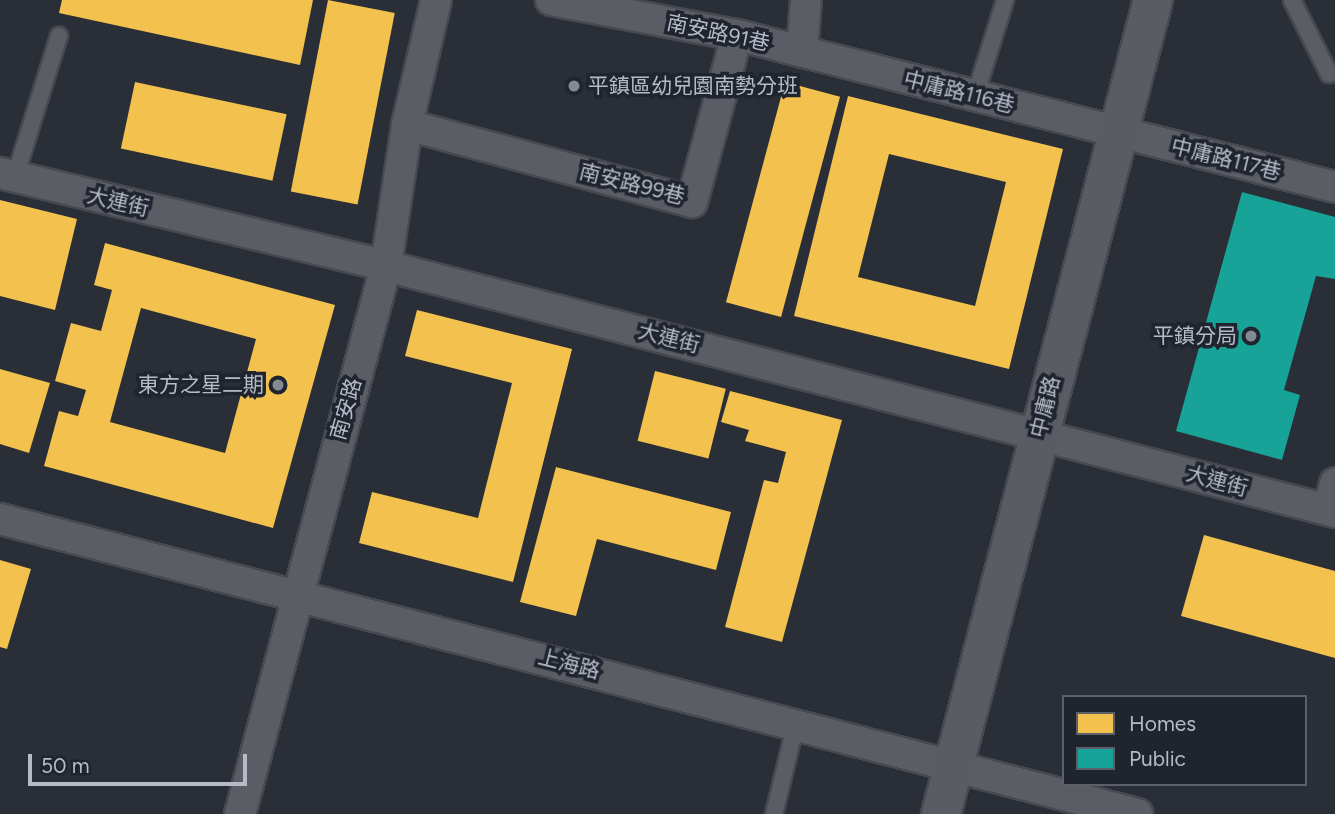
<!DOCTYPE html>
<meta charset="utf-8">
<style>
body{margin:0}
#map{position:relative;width:1335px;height:814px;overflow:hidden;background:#2a2e36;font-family:Figtree,"Noto Sans TC",sans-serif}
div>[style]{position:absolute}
.homes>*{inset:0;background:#f2c14e;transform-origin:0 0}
.public>*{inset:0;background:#17a398}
.roads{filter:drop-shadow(2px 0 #46494f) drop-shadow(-2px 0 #46494f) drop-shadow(0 2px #46494f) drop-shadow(0 -2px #46494f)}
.lane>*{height:16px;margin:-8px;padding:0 8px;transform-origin:8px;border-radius:8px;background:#5a5d64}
.street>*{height:30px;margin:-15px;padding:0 15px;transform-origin:15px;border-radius:15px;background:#5a5d64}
.secondary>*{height:38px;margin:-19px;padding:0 19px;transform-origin:19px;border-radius:19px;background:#595c62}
.dots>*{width:19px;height:19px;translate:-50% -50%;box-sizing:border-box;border:4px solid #1f242f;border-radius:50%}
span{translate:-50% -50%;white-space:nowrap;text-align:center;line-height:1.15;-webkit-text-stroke:7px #1f242f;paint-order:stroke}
.street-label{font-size:21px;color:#b5bac6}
.poi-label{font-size:21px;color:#b5bac6}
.left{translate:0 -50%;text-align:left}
.right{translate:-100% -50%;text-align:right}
.legend{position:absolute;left:1062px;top:695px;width:245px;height:91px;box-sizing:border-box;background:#1f242f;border:2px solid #5b606b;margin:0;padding:9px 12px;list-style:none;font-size:21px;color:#b5bac6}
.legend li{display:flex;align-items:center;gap:14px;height:35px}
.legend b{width:35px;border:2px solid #5b606b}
.scale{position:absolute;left:28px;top:754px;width:219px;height:32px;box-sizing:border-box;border:4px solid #b5bac6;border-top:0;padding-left:9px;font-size:21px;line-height:24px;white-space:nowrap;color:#b5bac6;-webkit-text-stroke:5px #1f242f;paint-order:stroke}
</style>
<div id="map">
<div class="homes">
<div style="clip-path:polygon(62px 0,313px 0,300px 65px,59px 13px)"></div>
<div style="left:328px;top:0;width:68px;height:195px;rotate:11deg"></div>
<div style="left:135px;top:82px;width:155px;height:68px;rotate:12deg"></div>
<div style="left:785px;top:82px;width:57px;height:228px;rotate:15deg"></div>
<div style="clip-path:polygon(evenodd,848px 96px,1063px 149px,1009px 369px,794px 316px,848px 96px,889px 154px,1006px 182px,975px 306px,858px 277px,889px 154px)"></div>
<div style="clip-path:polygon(0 200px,77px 219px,55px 310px,0 296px)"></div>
<div style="clip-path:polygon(evenodd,105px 243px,335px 305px,273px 528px,44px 466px,59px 411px,78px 416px,86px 390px,55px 381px,71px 323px,101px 331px,112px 290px,94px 285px,105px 243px,141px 308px,256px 339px,225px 453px,110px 422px,141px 308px)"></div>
<div style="clip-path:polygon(417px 310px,572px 349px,513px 582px,359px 543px,372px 492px,478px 518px,512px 383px,405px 356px)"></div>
<div style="clip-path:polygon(0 369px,50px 383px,29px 453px,0 444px)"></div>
<div style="left:655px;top:371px;width:73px;height:72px;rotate:14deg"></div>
<div style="clip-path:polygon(730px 391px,842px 420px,782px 642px,725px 627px,764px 480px,778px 483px,786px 452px,745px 441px,749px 430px,721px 422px)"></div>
<div style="clip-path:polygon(556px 467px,731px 512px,716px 570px,597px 539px,576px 616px,520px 602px)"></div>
<div style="clip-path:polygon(1204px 535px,1335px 571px,1335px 658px,1181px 616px)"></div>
<div style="clip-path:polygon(0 560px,31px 569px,7px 649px,0 647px)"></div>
</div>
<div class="public">
<div style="clip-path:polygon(1242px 192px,1335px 217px,1335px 279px,1316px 276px,1284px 390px,1300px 395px,1282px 460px,1176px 431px)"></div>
</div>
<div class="roads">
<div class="lane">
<div style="left:1292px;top:0;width:83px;rotate:63.4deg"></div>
<div style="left:975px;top:96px;width:101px;rotate:-72.6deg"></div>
<div style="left:15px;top:177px;width:148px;rotate:-72.7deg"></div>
<div style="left:774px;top:814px;width:94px;rotate:-76.4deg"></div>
</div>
<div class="street">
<div style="left:551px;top:0;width:189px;rotate:10.7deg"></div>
<div style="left:737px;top:35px;width:617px;rotate:14.26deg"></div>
<div style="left:802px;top:52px;width:52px;rotate:-85.6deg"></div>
<div style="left:407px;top:125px;width:295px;rotate:15.1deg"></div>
<div style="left:692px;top:202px;width:173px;rotate:-74.9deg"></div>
<div style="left:0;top:173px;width:397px;rotate:13.5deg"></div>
<div style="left:386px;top:266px;width:980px;rotate:14.53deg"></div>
<div style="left:1328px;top:510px;width:28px;rotate:-75deg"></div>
<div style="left:0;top:519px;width:1175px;rotate:14.54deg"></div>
<div style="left:240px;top:814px;width:567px;rotate:-75.08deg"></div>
<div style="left:386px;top:266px;width:143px;rotate:-81.5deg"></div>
<div style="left:407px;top:125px;width:128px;rotate:-76.9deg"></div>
</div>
<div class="secondary">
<div style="left:941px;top:814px;width:841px;rotate:-75.4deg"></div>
</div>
</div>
<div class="dots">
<div style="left:574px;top:86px;background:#848994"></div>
<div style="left:1251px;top:336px;background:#848994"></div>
<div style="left:278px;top:385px;background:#848994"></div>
</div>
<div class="street-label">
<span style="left:718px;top:33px;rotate:12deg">南安路91巷</span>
<span style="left:959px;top:92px;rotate:14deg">中庸路116巷</span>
<span style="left:1226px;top:159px;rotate:14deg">中庸路117巷</span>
<span style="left:632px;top:184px;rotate:14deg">南安路99巷</span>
<span style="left:118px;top:202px;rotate:13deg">大連街</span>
<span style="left:669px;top:338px;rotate:14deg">大連街</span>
<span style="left:1045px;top:407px;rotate:-76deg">中庸路</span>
<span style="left:346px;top:409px;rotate:-74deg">南安路</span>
<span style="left:1217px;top:481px;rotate:15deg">大連街</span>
<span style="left:569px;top:664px;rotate:14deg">上海路</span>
</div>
<div class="poi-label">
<span class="left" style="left:588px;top:86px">平鎮區幼兒園南勢分班</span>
<span class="right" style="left:1237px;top:336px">平鎮分局</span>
<span class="right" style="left:264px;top:385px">東方之星二期</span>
</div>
<ul class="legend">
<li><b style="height:19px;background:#f2c14e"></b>Homes</li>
<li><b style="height:19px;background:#17a398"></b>Public</li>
</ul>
<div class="scale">50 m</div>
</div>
